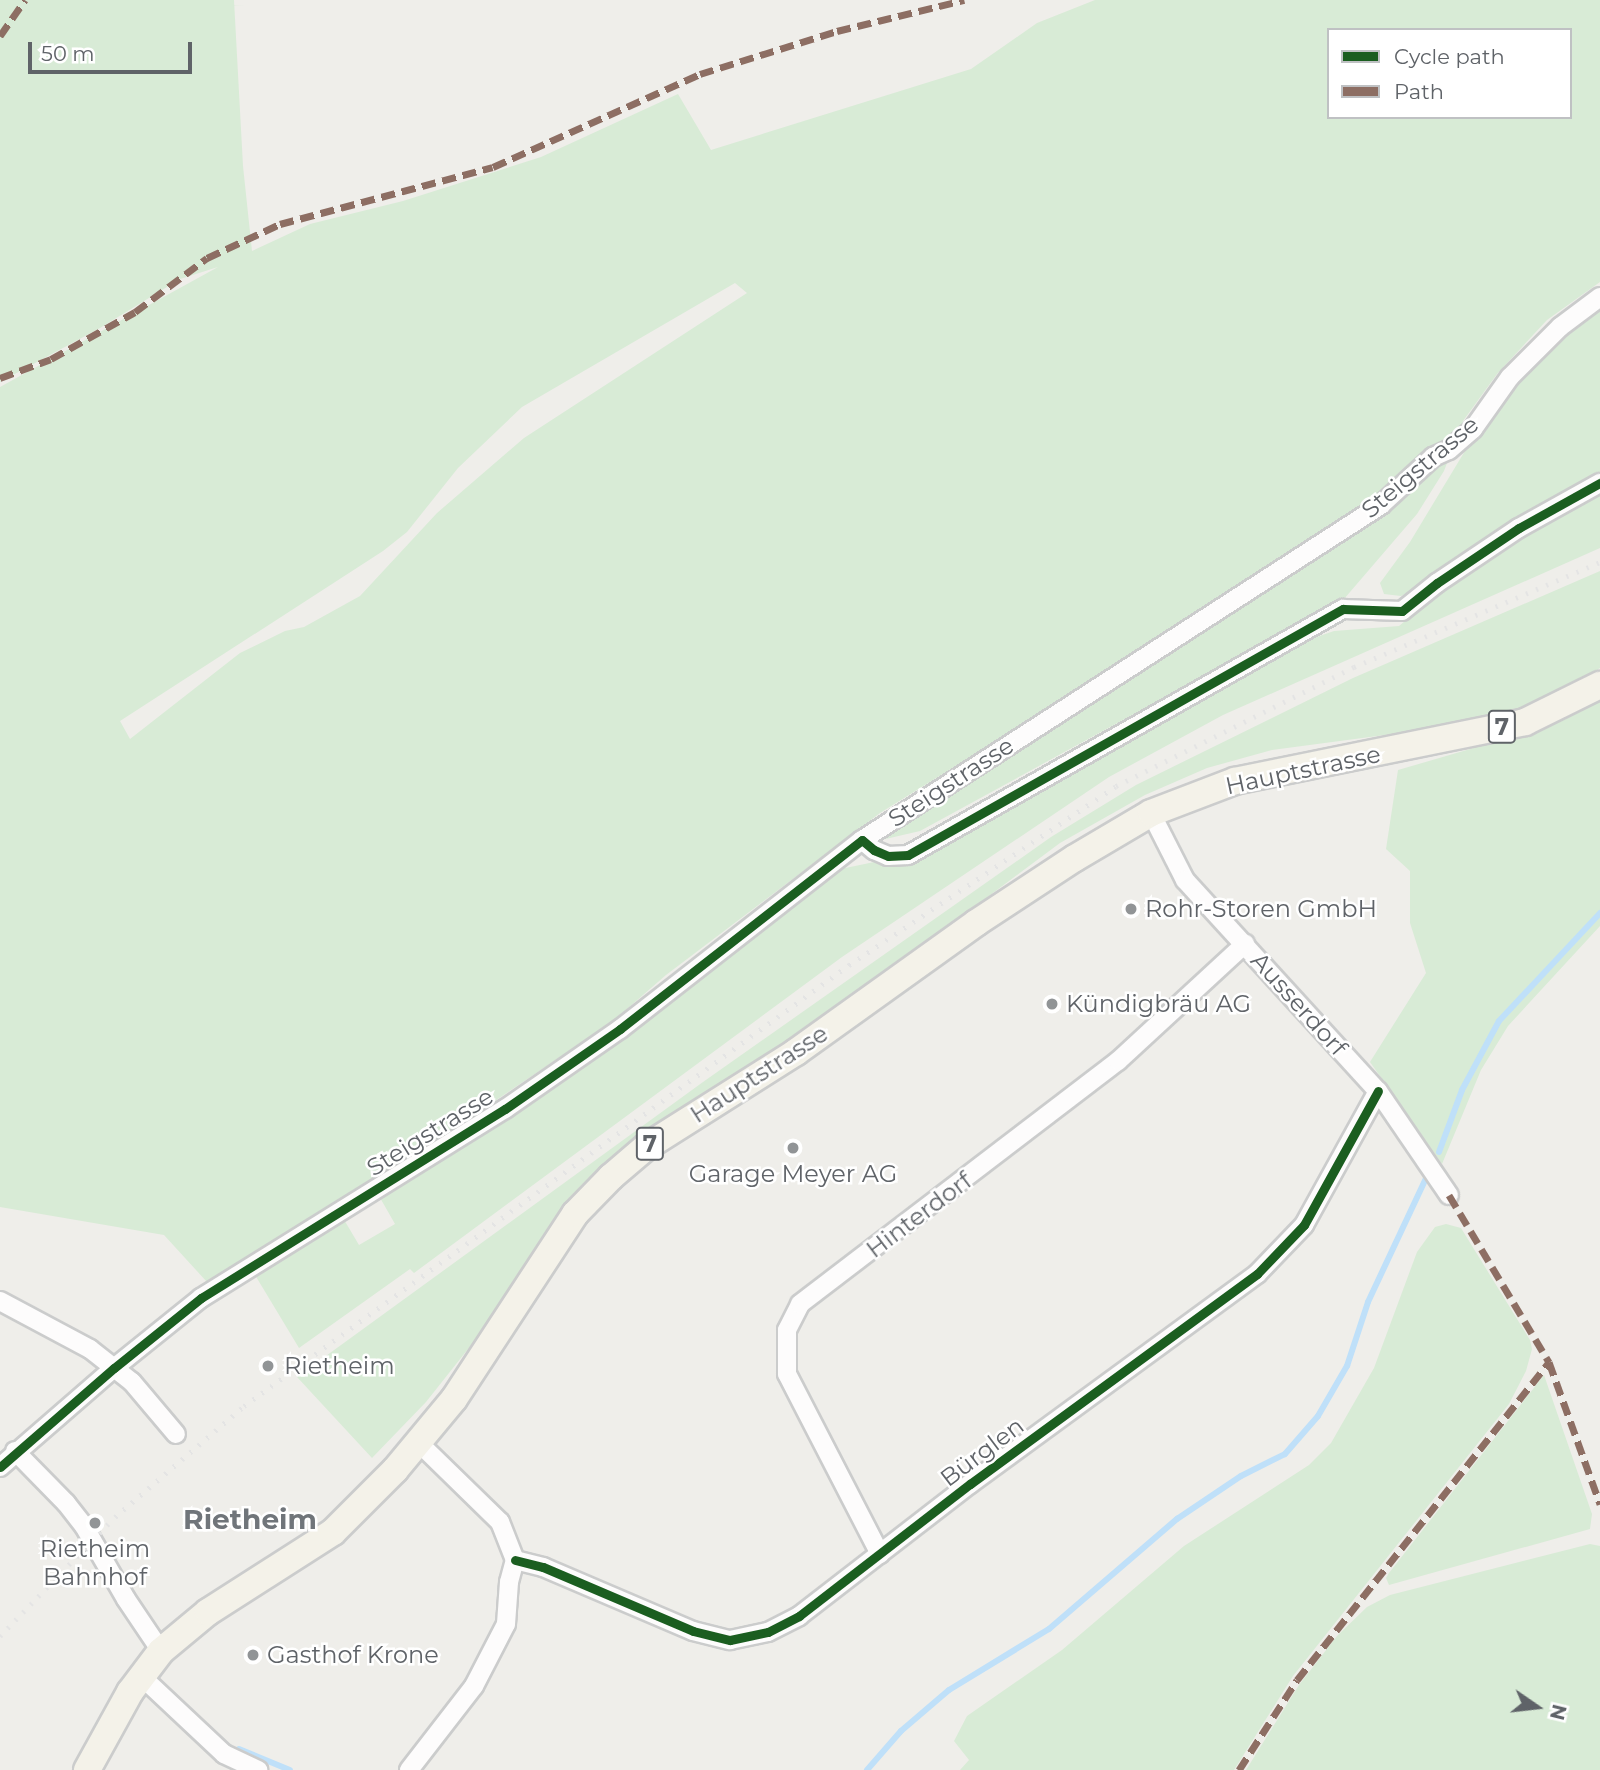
<!DOCTYPE html>
<meta charset="utf-8">
<style>
body{margin:0}
#map{position:relative;width:1600px;height:1770px;overflow:hidden;background:#efeeea;font-family:Montserrat,sans-serif}
div>[style]{position:absolute}
.green>*{inset:0;background:#d8ebd6}
.stream>*{height:6px;margin:-3px;padding:0 3px;transform-origin:3px;border-radius:3px;background:#bfe0f9}
.roads{filter:drop-shadow(2px 0 #cbcccc) drop-shadow(-2px 0 #cbcccc) drop-shadow(0 2px #cbcccc) drop-shadow(0 -2px #cbcccc)}
.minor>*{height:18px;margin:-9px;padding:0 9px;transform-origin:9px;border-radius:9px;background:#fdfcfc}
.primary>*{height:26px;margin:-13px;padding:0 13px;transform-origin:13px;border-radius:13px;background:#f4f2e9}
.rail>*{height:5px;margin-top:-2.5px;transform-origin:0;background:repeating-linear-gradient(90deg,#e4e4e4 0 2px,transparent 0 11px)}
.quiet>*{height:7px;margin-top:-3.5px;transform-origin:0;background:repeating-linear-gradient(90deg,#8d6e63 0 14px,transparent 0 21px)}
.cycleway>*{height:9px;margin:-4.5px;padding:0 4.5px;transform-origin:4.5px;border-radius:4.5px;background:#1b5e20}
.dots>*{width:19px;height:19px;translate:-50% -50%;box-sizing:border-box;border:4px solid #fff;border-radius:50%}
span{translate:-50% -50%;white-space:nowrap;text-align:center;line-height:1.15;-webkit-text-stroke:5px #fff;paint-order:stroke}
.shield-label span{padding:2px 5px;background:#fff;border:2px solid;border-radius:5px;-webkit-text-stroke-width:0}
.shield-label{font-size:23px;color:#5f6368;font-weight:700}
.street-label{font-size:24px;color:#5f6368}
.poi-label{font-size:24px;color:#5f6368}
.left{translate:0 -50%;text-align:left}
.quarter-label{font-size:28px;color:#70757a;font-weight:700}
.legend{position:absolute;left:1327px;top:28px;width:245px;height:91px;box-sizing:border-box;background:#fff;border:2px solid #bfc1c3;margin:0;padding:9px 12px;list-style:none;font-size:21px;color:#5f6368}
.legend li{display:flex;align-items:center;gap:14px;height:35px}
.legend b{width:35px;border:2px solid #bfc1c3}
.north{position:absolute;left:1502px;top:1672px;width:70px;height:70px;-webkit-text-stroke:5px #fff;paint-order:stroke;rotate:104deg;font-size:19px;font-weight:700;line-height:28px;text-align:center;color:#5f6368}
.north::after{content:'';display:block;margin:auto;width:24px;height:32px;background:#5f6368;clip-path:polygon(50% 0,100% 100%,50% 72%,0 100%)}
.scale{position:absolute;left:28px;top:42px;width:164px;height:32px;box-sizing:border-box;border:4px solid #5f6368;border-top:0;padding-left:9px;font-size:21px;line-height:24px;white-space:nowrap;color:#5f6368;-webkit-text-stroke:5px #fff;paint-order:stroke}
</style>
<div id="map">
<div class="green">
<div style="clip-path:polygon(evenodd,0 0,234px 0,243px 166px,252px 251px,310px 224px,403px 201px,541px 157px,678px 94px,711px 150px,971px 69px,1037px 23px,1095px 0,1600px 0,1600px 282px,1547px 320px,1497px 374px,1463px 421px,1444px 471px,1417px 514px,1344px 599px,920px 831px,877px 841px,898px 823px,1402px 497px,1430px 471px,880px 813px,666px 975px,612px 1022px,468px 1119px,207px 1282px,164px 1235px,0 1207px,0 387px,218px 267px,180px 279px,100px 328px,0 382px,0 0,1329px 30px,1570px 30px,1570px 117px,1329px 117px,1329px 30px,0 0,735px 283px,747px 293px,524px 438px,437px 513px,360px 596px,304px 627px,285px 631px,240px 653px,130px 739px,120px 721px,383px 551px,407px 532px,458px 468px,522px 407px,735px 283px)"></div>
<div style="clip-path:polygon(1600px 303px,1600px 473px,1515px 519px,1420px 587px,1401px 596px,1384px 594px,1380px 583px,1410px 542px,1471px 441px,1510px 384px,1570px 325px)"></div>
<div style="clip-path:polygon(1600px 494px,1600px 548px,1223px 715px,1109px 777px,842px 957px,414px 1273px,410px 1269px,299px 1348px,255px 1275px,343px 1218px,359px 1245px,395px 1224px,379px 1196px,831px 871px,927px 851px,1308px 640px,1334px 631px,1399px 626px,1446px 587px,1518px 539px)"></div>
<div style="clip-path:polygon(1600px 571px,1600px 668px,1574px 685px,1514px 710px,1400px 733px,1272px 750px,1207px 768px,1145px 795px,1060px 843px,875px 981px,607px 1161px,567px 1200px,491px 1320px,426px 1402px,372px 1458px,297px 1377px,703px 1082px,1051px 837px,1136px 785px,1353px 678px)"></div>
<div style="clip-path:polygon(1600px 700px,1600px 926px,1508px 1026px,1481px 1070px,1442px 1164px,1370px 1062px,1426px 973px,1410px 923px,1410px 871px,1386px 849px,1398px 770px,1529px 732px)"></div>
<div style="clip-path:polygon(1446px 1224px,1461px 1228px,1530px 1340px,1532px 1349px,1526px 1371px,1509px 1404px,1293px 1676px,1234px 1770px,960px 1770px,969px 1760px,954px 1741px,967px 1716px,1062px 1650px,1184px 1546px,1309px 1465px,1331px 1443px,1374px 1368px,1417px 1252px,1435px 1227px)"></div>
<div style="clip-path:polygon(1544px 1375px,1592px 1514px,1590px 1529px,1389px 1585px,1386px 1578px,1389px 1573px)"></div>
<div style="clip-path:polygon(1590px 1544px,1600px 1546px,1600px 1770px,1246px 1770px,1299px 1685px,1337px 1636px,1367px 1607px,1390px 1595px)"></div>
</div>
<div class="stream">
<div style="left:1439px;top:1152px;width:66px;rotate:-69.6deg"></div>
<div style="left:1462px;top:1090px;width:78px;rotate:-61.8deg"></div>
<div style="left:1499px;top:1021px;width:148px;rotate:-46.9deg"></div>
<div style="left:239px;top:1749px;width:55px;rotate:22.4deg"></div>
<div style="left:867px;top:1770px;width:52px;rotate:-48.9deg"></div>
<div style="left:901px;top:1731px;width:63px;rotate:-40.5deg"></div>
<div style="left:949px;top:1690px;width:117px;rotate:-31.4deg"></div>
<div style="left:1049px;top:1629px;width:169px;rotate:-40.7deg"></div>
<div style="left:1177px;top:1519px;width:77px;rotate:-33.9deg"></div>
<div style="left:1241px;top:1476px;width:49px;rotate:-26.6deg"></div>
<div style="left:1285px;top:1454px;width:50px;rotate:-49deg"></div>
<div style="left:1318px;top:1416px;width:58px;rotate:-59.9deg"></div>
<div style="left:1347px;top:1366px;width:67px;rotate:-71.8deg"></div>
<div style="left:1368px;top:1302px;width:137px;rotate:-64.9deg"></div>
</div>
<div class="roads">
<div class="minor">
<div style="left:1151px;top:813px;width:75px;rotate:63.1deg"></div>
<div style="left:1185px;top:880px;width:286px;rotate:47.6deg"></div>
<div style="left:1378px;top:1091px;width:126px;rotate:55.7deg"></div>
<div style="left:862px;top:840px;width:16px;rotate:40deg"></div>
<div style="left:874px;top:850px;width:15px;rotate:23deg"></div>
<div style="left:888px;top:856px;width:20px;rotate:-3deg"></div>
<div style="left:908px;top:855px;width:500px;rotate:-29.5deg"></div>
<div style="left:1343px;top:609px;width:59px;rotate:1.9deg"></div>
<div style="left:1402px;top:611px;width:45px;rotate:-38.7deg"></div>
<div style="left:1437px;top:583px;width:99px;rotate:-33.9deg"></div>
<div style="left:1519px;top:528px;width:93px;rotate:-29.1deg"></div>
<div style="left:0;top:1301px;width:102px;rotate:28.1deg"></div>
<div style="left:90px;top:1349px;width:53px;rotate:38.2deg"></div>
<div style="left:132px;top:1382px;width:68px;rotate:49.8deg"></div>
<div style="left:15px;top:1451px;width:73px;rotate:45.6deg"></div>
<div style="left:66px;top:1503px;width:29px;rotate:52deg"></div>
<div style="left:84px;top:1526px;width:84px;rotate:60.1deg"></div>
<div style="left:126px;top:1599px;width:63px;rotate:56.1deg"></div>
<div style="left:0;top:1467px;width:151px;rotate:-41deg"></div>
<div style="left:114px;top:1368px;width:112px;rotate:-38.8deg"></div>
<div style="left:201px;top:1298px;width:358px;rotate:-31.9deg"></div>
<div style="left:505px;top:1109px;width:140px;rotate:-34.8deg"></div>
<div style="left:620px;top:1029px;width:307px;rotate:-38deg"></div>
<div style="left:862px;top:840px;width:618px;rotate:-32.84deg"></div>
<div style="left:1381px;top:505px;width:71px;rotate:-42.7deg"></div>
<div style="left:1433px;top:457px;width:17px;rotate:-24deg"></div>
<div style="left:1449px;top:450px;width:32px;rotate:-41deg"></div>
<div style="left:1473px;top:429px;width:64px;rotate:-54.6deg"></div>
<div style="left:1510px;top:377px;width:71px;rotate:-45deg"></div>
<div style="left:1560px;top:327px;width:50px;rotate:-36.9deg"></div>
<div style="left:880px;top:1554px;width:203px;rotate:-117.3deg"></div>
<div style="left:787px;top:1374px;width:44px;rotate:-90deg"></div>
<div style="left:787px;top:1330px;width:29px;rotate:-63deg"></div>
<div style="left:800px;top:1304px;width:400px;rotate:-37.4deg"></div>
<div style="left:1118px;top:1061px;width:173px;rotate:-42.7deg"></div>
<div style="left:515px;top:1560px;width:29px;rotate:14deg"></div>
<div style="left:543px;top:1567px;width:163px;rotate:23.1deg"></div>
<div style="left:693px;top:1631px;width:38px;rotate:14deg"></div>
<div style="left:730px;top:1640px;width:39px;rotate:-12deg"></div>
<div style="left:768px;top:1632px;width:35px;rotate:-27deg"></div>
<div style="left:799px;top:1616px;width:216px;rotate:-37.7deg"></div>
<div style="left:970px;top:1484px;width:356px;rotate:-36.2deg"></div>
<div style="left:1257px;top:1274px;width:68px;rotate:-46.2deg"></div>
<div style="left:1304px;top:1225px;width:153px;rotate:-61.1deg"></div>
<div style="left:141px;top:1676px;width:114px;rotate:43.2deg"></div>
<div style="left:224px;top:1754px;width:38px;rotate:25deg"></div>
<div style="left:409px;top:1770px;width:106px;rotate:-52.3deg"></div>
<div style="left:474px;top:1686px;width:70px;rotate:-62.7deg"></div>
<div style="left:506px;top:1624px;width:42px;rotate:-85.9deg"></div>
<div style="left:509px;top:1582px;width:23px;rotate:-75deg"></div>
<div style="left:515px;top:1560px;width:41px;rotate:-111.5deg"></div>
<div style="left:500px;top:1522px;width:113px;rotate:-135.7deg"></div>
</div>
<div class="primary">
<div style="left:87px;top:1770px;width:89px;rotate:-61.1deg"></div>
<div style="left:130px;top:1692px;width:51px;rotate:-52.9deg"></div>
<div style="left:161px;top:1651px;width:61px;rotate:-39.7deg"></div>
<div style="left:208px;top:1612px;width:148px;rotate:-32.6deg"></div>
<div style="left:333px;top:1532px;width:88px;rotate:-45deg"></div>
<div style="left:395px;top:1470px;width:92px;rotate:-50.3deg"></div>
<div style="left:454px;top:1399px;width:221px;rotate:-56.8deg"></div>
<div style="left:575px;top:1214px;width:52px;rotate:-45.8deg"></div>
<div style="left:611px;top:1177px;width:46px;rotate:-40.6deg"></div>
<div style="left:646px;top:1147px;width:178px;rotate:-32.3deg"></div>
<div style="left:796px;top:1052px;width:221px;rotate:-35.6deg"></div>
<div style="left:976px;top:923px;width:118px;rotate:-33.3deg"></div>
<div style="left:1075px;top:858px;width:88px;rotate:-30.6deg"></div>
<div style="left:1151px;top:813px;width:90px;rotate:-20.9deg"></div>
<div style="left:1235px;top:781px;width:296px;rotate:-11.5deg"></div>
<div style="left:1525px;top:722px;width:84px;rotate:-26.3deg"></div>
</div>
</div>
<div class="rail">
<div style="left:0;top:1636px;width:165px;rotate:-46deg"></div>
<div style="left:115px;top:1517px;width:170px;rotate:-40.7deg"></div>
<div style="left:244px;top:1406px;width:749px;rotate:-36.09deg"></div>
<div style="left:849px;top:965px;width:321px;rotate:-33.8deg"></div>
<div style="left:1116px;top:786px;width:266px;rotate:-26.6deg"></div>
<div style="left:1354px;top:667px;width:267px;rotate:-23.1deg"></div>
</div>
<div class="quiet">
<div style="left:0;top:36px;width:44px;rotate:-55.2deg"></div>
<div style="left:0;top:378px;width:54px;rotate:-20.4deg"></div>
<div style="left:51px;top:359px;width:96px;rotate:-29.2deg"></div>
<div style="left:135px;top:312px;width:90px;rotate:-36.9deg"></div>
<div style="left:207px;top:258px;width:81px;rotate:-25deg"></div>
<div style="left:280px;top:224px;width:220px;rotate:-15deg"></div>
<div style="left:493px;top:167px;width:227px;rotate:-24.2deg"></div>
<div style="left:700px;top:74px;width:144px;rotate:-17.4deg"></div>
<div style="left:837px;top:31px;width:131px;rotate:-13.7deg"></div>
<div style="left:1449px;top:1195px;width:195px;rotate:59.1deg"></div>
<div style="left:1549px;top:1362px;width:151px;rotate:70.2deg"></div>
<div style="left:1239px;top:1770px;width:107px;rotate:-57.2deg"></div>
<div style="left:1297px;top:1680px;width:406px;rotate:-51.6deg"></div>
</div>
<div class="cycleway">
<div style="left:0;top:1467px;width:151px;rotate:-41deg"></div>
<div style="left:114px;top:1368px;width:112px;rotate:-38.8deg"></div>
<div style="left:201px;top:1298px;width:358px;rotate:-31.9deg"></div>
<div style="left:505px;top:1109px;width:140px;rotate:-34.8deg"></div>
<div style="left:620px;top:1029px;width:307px;rotate:-38deg"></div>
<div style="left:862px;top:840px;width:16px;rotate:40deg"></div>
<div style="left:874px;top:850px;width:15px;rotate:23deg"></div>
<div style="left:888px;top:856px;width:20px;rotate:-3deg"></div>
<div style="left:908px;top:855px;width:500px;rotate:-29.5deg"></div>
<div style="left:1343px;top:609px;width:59px;rotate:1.9deg"></div>
<div style="left:1402px;top:611px;width:45px;rotate:-38.7deg"></div>
<div style="left:1437px;top:583px;width:99px;rotate:-33.9deg"></div>
<div style="left:1519px;top:528px;width:93px;rotate:-29.1deg"></div>
<div style="left:515px;top:1560px;width:29px;rotate:14deg"></div>
<div style="left:543px;top:1567px;width:163px;rotate:23.1deg"></div>
<div style="left:693px;top:1631px;width:38px;rotate:14deg"></div>
<div style="left:730px;top:1640px;width:39px;rotate:-12deg"></div>
<div style="left:768px;top:1632px;width:35px;rotate:-27deg"></div>
<div style="left:799px;top:1616px;width:216px;rotate:-37.7deg"></div>
<div style="left:970px;top:1484px;width:356px;rotate:-36.2deg"></div>
<div style="left:1257px;top:1274px;width:68px;rotate:-46.2deg"></div>
<div style="left:1304px;top:1225px;width:153px;rotate:-61.1deg"></div>
</div>
<div class="dots">
<div style="left:1131px;top:909px;background:#919496"></div>
<div style="left:1052px;top:1004px;background:#919496"></div>
<div style="left:793px;top:1148px;background:#919496"></div>
<div style="left:268px;top:1366px;background:#919496"></div>
<div style="left:95px;top:1523px;background:#919496"></div>
<div style="left:253px;top:1655px;background:#919496"></div>
</div>
<div class="shield-label">
<span style="left:1502px;top:727px">7</span>
<span style="left:650px;top:1144px">7</span>
</div>
<div class="street-label">
<span style="left:1420px;top:467px;rotate:-40deg">Steigstrasse</span>
<span style="left:1303px;top:770px;rotate:-12deg">Hauptstrasse</span>
<span style="left:951px;top:782px;rotate:-33deg">Steigstrasse</span>
<span style="left:1299px;top:1004px;rotate:48deg">Ausserdorf</span>
<span style="left:759px;top:1074px;rotate:-33deg">Hauptstrasse</span>
<span style="left:430px;top:1132px;rotate:-32deg">Steigstrasse</span>
<span style="left:919px;top:1215px;rotate:-37deg">Hinterdorf</span>
<span style="left:982px;top:1452px;rotate:-37deg">Bürglen</span>
</div>
<div class="poi-label">
<span class="left" style="left:1145px;top:909px">Rohr-Storen GmbH</span>
<span class="left" style="left:1066px;top:1004px">Kündigbräu AG</span>
<span style="left:793px;top:1174px">Garage Meyer AG</span>
<span class="left" style="left:284px;top:1366px">Rietheim</span>
<span style="left:95px;top:1563px">Rietheim<br>Bahnhof</span>
<span class="left" style="left:267px;top:1655px">Gasthof Krone</span>
</div>
<div class="quarter-label">
<span style="left:250px;top:1519px">Rietheim</span>
</div>
<ul class="legend">
<li><b style="height:9px;background:#1b5e20"></b>Cycle path</li>
<li><b style="height:9px;background:#8d6e63"></b>Path</li>
</ul>
<div class="north">N</div>
<div class="scale">50 m</div>
</div>
